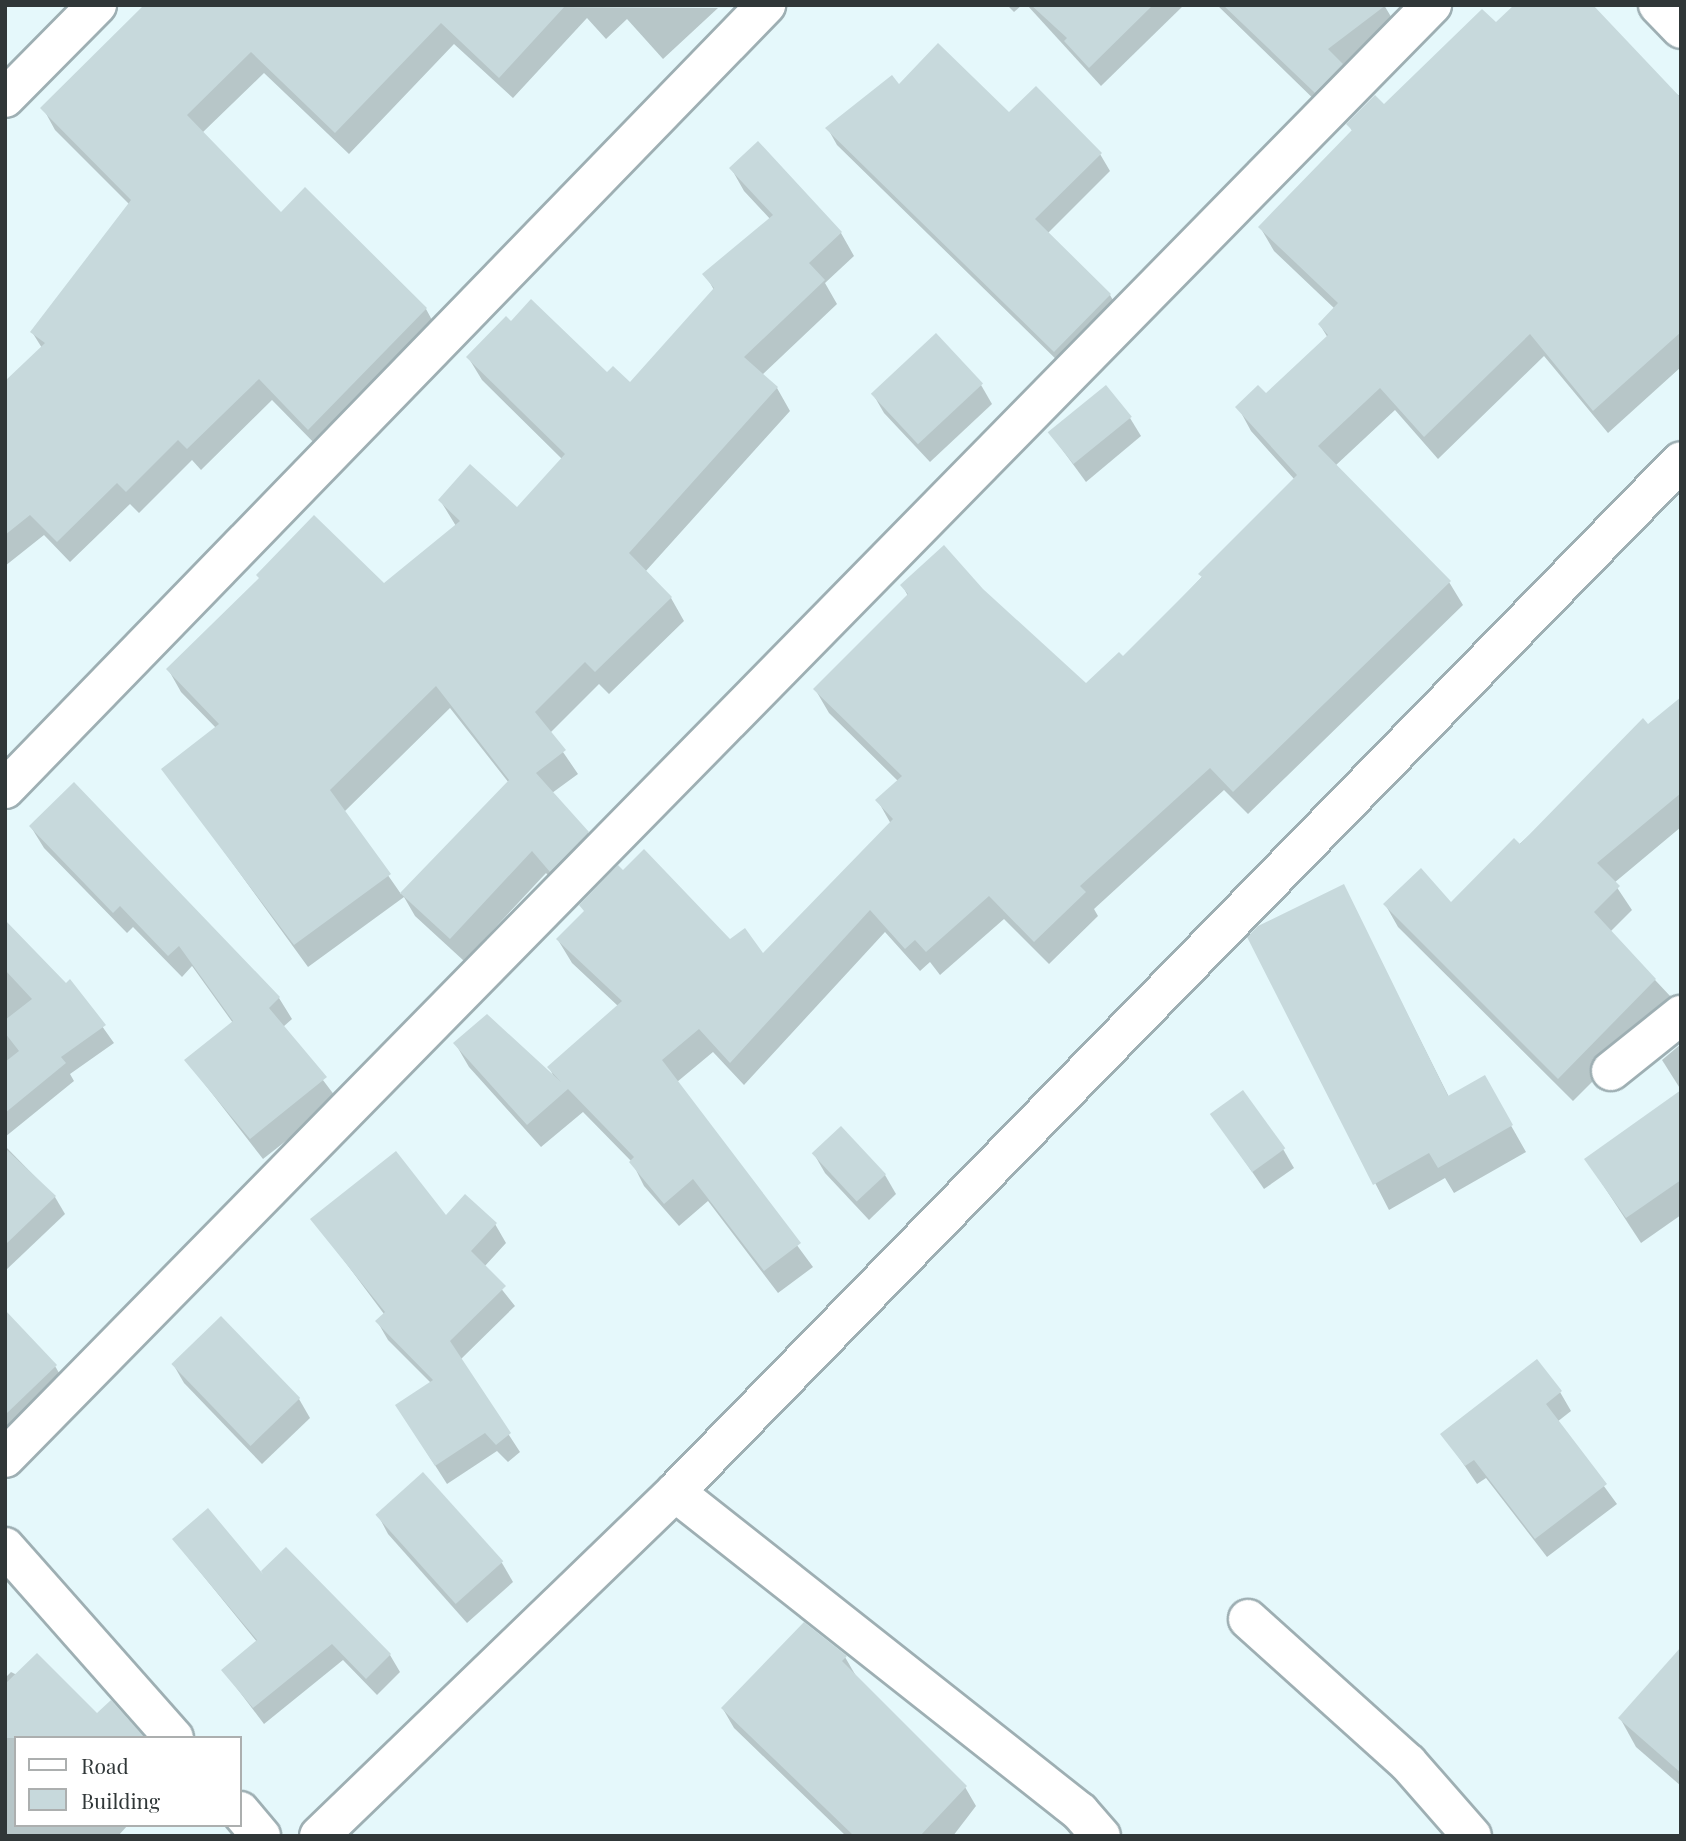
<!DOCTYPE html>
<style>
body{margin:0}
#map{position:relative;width:1686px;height:1841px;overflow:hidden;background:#e5f8fb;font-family:"Playfair Display",serif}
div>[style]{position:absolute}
.shadow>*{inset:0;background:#0003}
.building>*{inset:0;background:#c7d9dc;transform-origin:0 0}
.roads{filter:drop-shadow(2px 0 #9eafb3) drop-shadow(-2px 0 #9eafb3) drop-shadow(0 2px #9eafb3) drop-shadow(0 -2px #9eafb3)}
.minor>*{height:38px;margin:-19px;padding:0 19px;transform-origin:19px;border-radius:19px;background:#fff}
.tertiary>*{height:38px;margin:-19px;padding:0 19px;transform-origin:19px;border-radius:19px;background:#fff}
span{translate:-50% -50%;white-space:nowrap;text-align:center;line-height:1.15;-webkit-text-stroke:7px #fff;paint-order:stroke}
.frame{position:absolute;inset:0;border:7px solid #303738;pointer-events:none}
.legend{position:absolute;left:14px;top:1736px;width:228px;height:91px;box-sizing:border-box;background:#fff;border:2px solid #acafaf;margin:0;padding:9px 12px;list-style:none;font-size:21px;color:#303738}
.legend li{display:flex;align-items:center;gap:14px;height:35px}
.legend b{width:35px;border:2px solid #acafaf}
</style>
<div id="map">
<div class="shadow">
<div style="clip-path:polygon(176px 5px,718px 8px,663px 59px,627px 19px,606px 39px,587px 18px,513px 98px,454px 44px,349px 154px,264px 73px,202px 133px,281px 214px,426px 309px,438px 331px,321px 450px,272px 400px,201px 470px,192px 460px,139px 513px,130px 504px,70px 562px,44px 535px,5px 566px,5px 480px,42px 348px,32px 332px,130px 205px,55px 130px,43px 108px)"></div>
<div style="clip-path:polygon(1007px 5px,1022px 5px,1014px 12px)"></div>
<div style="clip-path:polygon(1027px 5px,1184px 5px,1101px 86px)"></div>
<div style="clip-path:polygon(1217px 5px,1384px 5px,1396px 25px,1342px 66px,1353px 84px,1326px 111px)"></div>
<div style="clip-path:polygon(1496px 25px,1681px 96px,1681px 367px,1608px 433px,1544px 356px,1438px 459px,1395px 410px,1335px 466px,1449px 582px,1463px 605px,1248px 814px,1224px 790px,1094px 909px,1098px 916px,1049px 964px,1004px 919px,940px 975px,930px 962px,920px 971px,885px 932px,744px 1085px,713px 1052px,677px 1082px,813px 1267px,778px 1293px,708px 1201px,679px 1226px,644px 1186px,632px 1162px,583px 1112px,541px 1147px,469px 1067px,455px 1043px,554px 1077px,549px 1067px,618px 1006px,572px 963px,558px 940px,730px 942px,763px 955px,891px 824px,878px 801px,899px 782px,829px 713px,815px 689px,908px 596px,902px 585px,982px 590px,1086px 686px,1123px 659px,1295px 480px,1251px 431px,1238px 407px,1266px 396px,1328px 338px,1320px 325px,1335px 309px,1274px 251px,1260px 227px,1353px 132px,1348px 124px,1384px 106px)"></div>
<div style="clip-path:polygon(899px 87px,1009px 115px,1100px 154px,1110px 171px,1047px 234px,1110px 295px,1120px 312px,1065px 368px,837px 145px,828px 129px)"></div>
<div style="clip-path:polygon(evenodd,731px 168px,841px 233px,854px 256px,825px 283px,837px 304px,762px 375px,777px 388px,790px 411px,645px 572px,671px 598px,684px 621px,609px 694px,599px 684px,550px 733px,578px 774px,552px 793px,588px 833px,601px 856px,564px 894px,546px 873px,464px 961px,415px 916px,404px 897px,308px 967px,164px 769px,217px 729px,181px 692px,168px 669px,384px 586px,456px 526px,440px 500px,517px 509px,562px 459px,482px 380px,468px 357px,607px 374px,630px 384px,714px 290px,705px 274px,771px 220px,744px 191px,731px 168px,450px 708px,509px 783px,401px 894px,344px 812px,450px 708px)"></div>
<div style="clip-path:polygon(981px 385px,992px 404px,930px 462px,884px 413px,873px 394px)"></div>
<div style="clip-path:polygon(1130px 418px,1141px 436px,1086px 482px,1050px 433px)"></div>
<div style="clip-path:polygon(1681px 700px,1681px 827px,1614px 883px,1632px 910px,1610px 932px,1671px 997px,1681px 1014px,1639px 1035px,1573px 1101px,1398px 927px,1385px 904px,1451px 905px)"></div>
<div style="clip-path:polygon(31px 827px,279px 998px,292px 1019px,283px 1027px,338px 1100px,263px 1159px,186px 1060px,233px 1023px,192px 966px,182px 977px,133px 927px,127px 933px,44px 848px)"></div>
<div style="clip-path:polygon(1343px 886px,1449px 1097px,1484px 1078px,1526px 1152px,1454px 1193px,1445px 1178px,1389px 1210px,1249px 938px)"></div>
<div style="clip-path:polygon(5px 922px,66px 985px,70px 981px,114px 1043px,70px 1074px,74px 1081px,5px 1137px)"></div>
<div style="clip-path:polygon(1681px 1044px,1681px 1090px,1662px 1060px)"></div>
<div style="clip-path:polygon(1681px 1092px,1681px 1215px,1641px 1243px,1586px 1159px)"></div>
<div style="clip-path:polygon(1212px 1114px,1283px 1149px,1294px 1168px,1264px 1189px)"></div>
<div style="clip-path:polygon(5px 1146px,55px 1197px,65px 1214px,5px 1271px)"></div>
<div style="clip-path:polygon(814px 1154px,885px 1175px,896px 1194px,869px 1220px,825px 1173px)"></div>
<div style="clip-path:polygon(445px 1217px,495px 1224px,506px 1243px,484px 1267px,515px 1306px,460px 1360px,520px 1452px,508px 1462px,497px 1451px,447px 1484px,397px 1406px,431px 1383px,388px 1340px,377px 1321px,384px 1314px,313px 1219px)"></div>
<div style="clip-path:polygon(5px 1313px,55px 1366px,66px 1385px,5px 1453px)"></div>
<div style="clip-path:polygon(173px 1364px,299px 1399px,310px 1418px,262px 1464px,184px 1383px)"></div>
<div style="clip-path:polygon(1560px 1392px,1571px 1411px,1557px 1422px,1617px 1504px,1547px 1557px,1486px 1478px,1477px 1484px,1443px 1434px)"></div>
<div style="clip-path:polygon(378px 1515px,502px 1563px,513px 1582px,467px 1623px,388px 1534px)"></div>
<div style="clip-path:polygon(174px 1540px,266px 1581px,390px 1655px,400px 1672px,377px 1695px,343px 1660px,264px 1724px,223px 1670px,257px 1642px)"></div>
<div style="clip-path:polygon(1681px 1649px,1681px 1786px,1636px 1747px,1620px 1718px)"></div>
<div style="clip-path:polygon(845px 1657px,856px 1676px,965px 1787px,976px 1806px,953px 1836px,846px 1836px,734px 1728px,723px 1709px)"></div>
<div style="clip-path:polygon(11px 1672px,144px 1738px,16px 1738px,16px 1825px,128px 1825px,118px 1836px,5px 1836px,5px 1678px)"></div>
</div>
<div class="building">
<div style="clip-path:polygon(144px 5px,566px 5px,499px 78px,441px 23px,335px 133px,251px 52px,187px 115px,281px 212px,305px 187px,427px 308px,308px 430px,259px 379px,187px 449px,178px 440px,126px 492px,117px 483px,57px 542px,30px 515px,5px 535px,5px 381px,45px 343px,30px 332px,131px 200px,40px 108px)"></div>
<div style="clip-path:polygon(1031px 5px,1153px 5px,1089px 68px,1064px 41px,1067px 38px)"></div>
<div style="clip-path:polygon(1223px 5px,1386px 5px,1328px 49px,1343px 64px,1315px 93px)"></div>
<div style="clip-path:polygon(1514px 5px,1593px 5px,1681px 98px,1681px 332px,1593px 411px,1530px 334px,1424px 437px,1380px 388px,1318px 446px,1451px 581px,1233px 792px,1210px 768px,1080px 886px,1086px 892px,1034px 942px,989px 896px,926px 952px,915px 940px,905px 949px,870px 910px,730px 1063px,699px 1029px,662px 1060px,801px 1243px,764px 1271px,693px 1179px,664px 1204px,629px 1162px,634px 1157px,568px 1089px,527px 1125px,453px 1043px,487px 1014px,561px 1082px,547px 1067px,622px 1001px,556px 939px,584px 911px,579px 905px,618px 865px,623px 870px,644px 849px,730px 939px,745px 928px,763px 953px,893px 819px,875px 800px,902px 776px,813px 689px,908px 594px,900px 585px,944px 545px,983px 589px,1086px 683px,1119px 652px,1123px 656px,1202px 577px,1198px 574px,1297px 475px,1235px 407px,1258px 385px,1266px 393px,1328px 335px,1318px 324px,1338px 303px,1258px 227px,1352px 130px,1346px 124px,1375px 95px,1384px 104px,1482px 9px,1496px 22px)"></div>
<div style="clip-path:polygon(938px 43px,1009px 112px,1036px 86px,1102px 153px,1035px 219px,1111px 294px,1054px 352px,825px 128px,892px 75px,899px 84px)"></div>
<div style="clip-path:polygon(758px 141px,842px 232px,809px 263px,825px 280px,744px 357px,778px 387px,629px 553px,672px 597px,595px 672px,585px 662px,535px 712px,566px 750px,536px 773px,589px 832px,550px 872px,532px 851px,450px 939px,400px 893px,509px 780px,436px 686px,330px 790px,391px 874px,294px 945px,161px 769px,219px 724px,166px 669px,259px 578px,256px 575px,314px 515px,384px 583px,460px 521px,438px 500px,470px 464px,517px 507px,565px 454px,466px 357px,506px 316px,511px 321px,531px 299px,607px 372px,613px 366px,630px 382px,714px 288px,702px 274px,773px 215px,729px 168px)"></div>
<div style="left:936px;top:333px;width:69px;height:89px;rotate:47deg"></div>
<div style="left:1106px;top:385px;width:41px;height:75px;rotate:51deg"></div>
<div style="clip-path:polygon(1681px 697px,1681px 793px,1597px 863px,1620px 886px,1594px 912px,1656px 979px,1558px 1079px,1383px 904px,1421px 868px,1451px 902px,1514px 838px,1520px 844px,1643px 718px,1648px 724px)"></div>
<div style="clip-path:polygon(74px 782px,280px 997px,269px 1008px,327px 1077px,250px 1139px,184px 1060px,233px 1021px,179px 946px,168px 956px,120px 906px,113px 913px,29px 826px)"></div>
<div style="clip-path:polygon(1344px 884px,1448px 1096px,1485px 1075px,1513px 1125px,1438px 1168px,1429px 1153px,1373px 1185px,1247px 937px,1258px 926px)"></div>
<div style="clip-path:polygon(5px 920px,66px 983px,70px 979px,106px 1025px,61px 1057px,66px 1063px,5px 1113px,5px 1062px,19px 1051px,5px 1033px,5px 1020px,32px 999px,5px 970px)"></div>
<div style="left:1243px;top:1090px;width:72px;height:41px;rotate:54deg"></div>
<div style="clip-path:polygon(1681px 1090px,1681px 1180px,1626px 1218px,1584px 1159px)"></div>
<div style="left:841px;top:1126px;width:66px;height:40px;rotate:47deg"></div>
<div style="clip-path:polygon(5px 1148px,56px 1196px,5px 1245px)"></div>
<div style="clip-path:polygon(396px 1151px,446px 1215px,465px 1194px,497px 1223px,471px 1251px,506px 1286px,450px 1341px,511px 1433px,496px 1445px,485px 1433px,435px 1466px,395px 1405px,433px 1380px,375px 1321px,385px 1312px,310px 1219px)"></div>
<div style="clip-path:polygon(5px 1310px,57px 1365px,5px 1415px)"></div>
<div style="left:221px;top:1316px;width:114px;height:69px;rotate:46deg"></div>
<div style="clip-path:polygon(1537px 1359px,1562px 1391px,1546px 1404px,1607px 1484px,1535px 1539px,1474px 1460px,1465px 1466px,1440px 1434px)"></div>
<div style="left:423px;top:1472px;width:120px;height:64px;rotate:48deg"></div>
<div style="clip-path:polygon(208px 1508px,263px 1574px,261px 1571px,286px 1547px,391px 1654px,366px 1679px,332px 1644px,253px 1708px,221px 1670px,257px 1640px,172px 1539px)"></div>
<div style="clip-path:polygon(804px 1622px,847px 1656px,842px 1661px,967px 1786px,920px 1836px,854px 1836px,721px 1708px)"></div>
<div style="clip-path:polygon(1681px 1647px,1681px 1773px,1618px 1718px)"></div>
<div style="clip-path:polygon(37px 1653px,97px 1713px,111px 1700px,145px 1738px,5px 1738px,5px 1684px)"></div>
</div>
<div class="roads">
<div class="minor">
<div style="left:5px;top:98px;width:131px;rotate:-45.3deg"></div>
<div style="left:5px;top:789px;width:1093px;rotate:-45.85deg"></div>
<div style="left:1611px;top:1071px;width:90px;rotate:-38.7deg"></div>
<div style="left:5px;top:1458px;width:2037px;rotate:-45.52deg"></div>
<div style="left:675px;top:1492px;width:516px;rotate:38.31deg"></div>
<div style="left:1080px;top:1812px;width:32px;rotate:49deg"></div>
<div style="left:5px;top:1547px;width:255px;rotate:48.5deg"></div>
<div style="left:1248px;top:1619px;width:215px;rotate:42deg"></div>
<div style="left:1408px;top:1763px;width:97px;rotate:48.8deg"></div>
<div style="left:240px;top:1811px;width:33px;rotate:50deg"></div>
<div style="left:319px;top:1836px;width:495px;rotate:-44deg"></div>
<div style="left:675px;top:1492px;width:1440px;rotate:-45.7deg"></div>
</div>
<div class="tertiary">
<div style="left:1658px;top:5px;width:33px;rotate:46deg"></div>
</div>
</div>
<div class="frame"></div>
<ul class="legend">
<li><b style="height:9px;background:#fff"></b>Road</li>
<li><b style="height:19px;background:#c7d9dc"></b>Building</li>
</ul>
</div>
